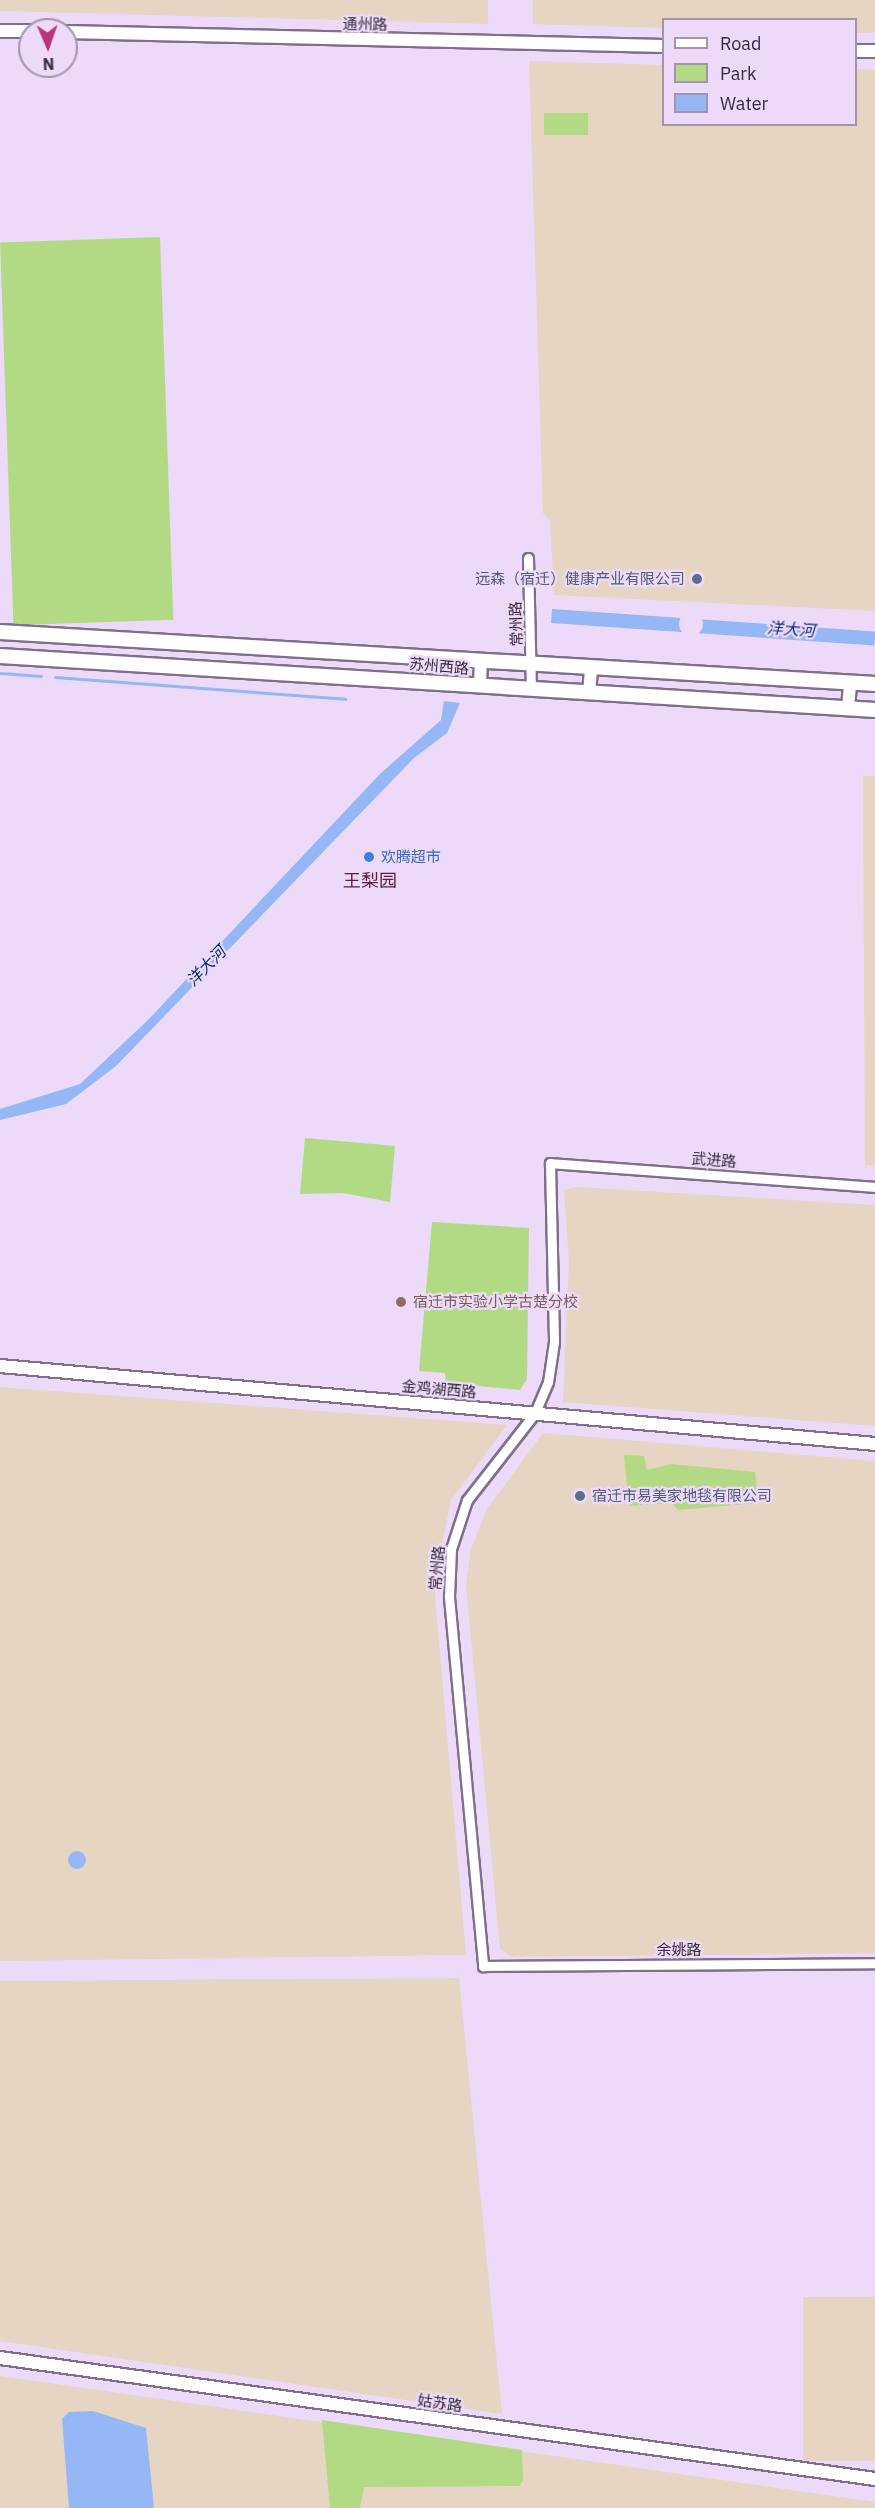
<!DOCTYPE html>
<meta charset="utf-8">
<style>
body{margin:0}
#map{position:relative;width:875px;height:2508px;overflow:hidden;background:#edd9f8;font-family:"IBM Plex Sans","Noto Sans SC",sans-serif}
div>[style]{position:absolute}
.industrial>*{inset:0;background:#e6d5c3;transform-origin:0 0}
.green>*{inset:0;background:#b2da84;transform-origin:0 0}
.water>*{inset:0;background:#95b7f6;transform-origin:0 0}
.round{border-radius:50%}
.pier>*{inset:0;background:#edd9f8}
.stream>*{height:3px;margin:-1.5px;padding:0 1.5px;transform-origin:1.5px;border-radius:1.5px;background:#95b7f6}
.roads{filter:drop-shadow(2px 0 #806f8a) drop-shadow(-2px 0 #806f8a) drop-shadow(0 2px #806f8a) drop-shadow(0 -2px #806f8a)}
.minor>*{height:9px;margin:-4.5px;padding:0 4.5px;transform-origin:4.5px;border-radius:4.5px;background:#fff}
.tertiary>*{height:12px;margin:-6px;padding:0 6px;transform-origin:6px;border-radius:6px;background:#fff}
.secondary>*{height:14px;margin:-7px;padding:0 7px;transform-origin:7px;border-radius:7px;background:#fff}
.dots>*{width:16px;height:16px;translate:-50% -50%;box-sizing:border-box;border:3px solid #edd9f8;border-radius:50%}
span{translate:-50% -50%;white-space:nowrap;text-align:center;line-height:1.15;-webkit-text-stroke:4.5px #edd9f8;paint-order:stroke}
.street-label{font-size:15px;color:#342d38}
.service-label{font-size:15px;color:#4e5e75}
.right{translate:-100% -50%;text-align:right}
.left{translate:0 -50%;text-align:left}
.shop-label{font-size:15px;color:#366cbe}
.education-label{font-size:15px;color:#785e54}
.water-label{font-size:16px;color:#032c83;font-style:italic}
.quarter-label{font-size:18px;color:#5c1c3b}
.legend{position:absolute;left:662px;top:18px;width:195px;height:108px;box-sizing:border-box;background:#edd9f8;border:2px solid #a394ab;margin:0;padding:8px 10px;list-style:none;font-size:18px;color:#342d38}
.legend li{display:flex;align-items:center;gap:12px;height:30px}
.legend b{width:30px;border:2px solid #a394ab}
.north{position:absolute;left:18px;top:18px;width:60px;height:60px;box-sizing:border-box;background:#edd9f8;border:2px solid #a394ab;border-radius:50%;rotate:178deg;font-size:16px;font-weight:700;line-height:24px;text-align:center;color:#342d38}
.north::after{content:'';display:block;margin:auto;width:21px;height:27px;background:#b93478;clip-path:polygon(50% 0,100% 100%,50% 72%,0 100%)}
</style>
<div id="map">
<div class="industrial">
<div style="clip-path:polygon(0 0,488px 0,488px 24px,0 11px)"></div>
<div style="clip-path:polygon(533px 0,875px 0,875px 33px,856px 33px,856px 20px,664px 20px,663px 28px,533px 24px)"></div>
<div style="clip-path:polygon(529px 61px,663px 65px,664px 124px,856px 124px,856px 69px,875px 70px,875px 611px,554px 595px,550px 521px,543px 513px)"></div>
<div style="clip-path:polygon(863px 776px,875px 776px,875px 1166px,865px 1165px)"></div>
<div style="clip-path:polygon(576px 1187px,875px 1205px,875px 1426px,563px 1402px,569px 1261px,564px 1190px)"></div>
<div style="clip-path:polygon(0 1387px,507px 1425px,451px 1500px,434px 1584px,466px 1955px,0 1961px)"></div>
<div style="clip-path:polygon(543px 1433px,875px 1461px,875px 1953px,512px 1957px,500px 1949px,466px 1585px,471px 1549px,487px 1509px)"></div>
<div style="clip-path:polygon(459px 1978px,502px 2414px,0 2341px,0 1981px)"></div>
<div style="left:875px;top:2297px;width:164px;height:72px;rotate:90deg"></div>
<div style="clip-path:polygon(0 2376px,875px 2502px,875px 2508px,0 2508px)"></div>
</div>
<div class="green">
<div style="left:588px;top:113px;width:22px;height:44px;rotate:90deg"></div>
<div style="left:160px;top:237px;width:383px;height:160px;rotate:88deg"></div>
<div style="clip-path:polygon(305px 1138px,395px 1146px,390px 1202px,343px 1193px,300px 1194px)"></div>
<div style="clip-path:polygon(432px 1222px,529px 1228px,527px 1379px,520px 1390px,446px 1383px,445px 1373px,419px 1371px)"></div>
<div style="clip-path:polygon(624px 1455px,644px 1456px,647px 1470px,671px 1464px,755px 1472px,759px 1503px,678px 1510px,671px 1503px,629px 1506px)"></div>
<div style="clip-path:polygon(322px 2420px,522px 2450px,523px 2481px,519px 2486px,364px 2487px,360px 2508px,330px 2508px)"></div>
</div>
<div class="water">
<div style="left:552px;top:609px;width:324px;height:14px;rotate:4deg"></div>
<div style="clip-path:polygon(444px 701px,460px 703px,447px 733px,414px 758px,116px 1066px,66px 1104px,0 1120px,0 1109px,80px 1084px,148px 1020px,380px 774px,441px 720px)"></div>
<div class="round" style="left:68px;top:1851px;width:18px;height:18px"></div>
<div style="clip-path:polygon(93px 2411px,146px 2428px,154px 2508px,69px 2508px,62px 2419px,69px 2412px)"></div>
</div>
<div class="pier">
<div class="round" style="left:679px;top:612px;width:24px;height:24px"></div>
</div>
<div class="stream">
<div style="left:0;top:673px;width:41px;rotate:4.2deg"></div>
<div style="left:55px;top:677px;width:291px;rotate:4.3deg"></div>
</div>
<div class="roads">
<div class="minor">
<div style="left:528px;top:558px;width:132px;rotate:88.7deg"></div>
<div style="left:875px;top:1187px;width:326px;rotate:-175.8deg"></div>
<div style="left:550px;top:1163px;width:179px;rotate:88.7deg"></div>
<div style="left:554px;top:1342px;width:40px;rotate:98.5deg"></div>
<div style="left:548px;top:1382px;width:34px;rotate:113deg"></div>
<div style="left:535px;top:1413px;width:110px;rotate:128deg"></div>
<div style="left:467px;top:1500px;width:52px;rotate:108.1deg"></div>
<div style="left:451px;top:1549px;width:48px;rotate:92.4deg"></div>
<div style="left:449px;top:1597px;width:371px;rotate:84.7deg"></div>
<div style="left:483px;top:1966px;width:392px;rotate:-0.4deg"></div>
</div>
<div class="tertiary">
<div style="left:0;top:31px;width:30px"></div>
<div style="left:66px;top:32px;width:598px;rotate:1.34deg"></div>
<div style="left:856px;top:51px;width:19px"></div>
<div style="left:480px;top:686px;width:24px;rotate:-88deg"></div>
<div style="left:589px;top:693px;width:25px;rotate:-85deg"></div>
<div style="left:848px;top:708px;width:25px;rotate:-85deg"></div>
<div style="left:0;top:1366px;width:878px;rotate:5.09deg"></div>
<div style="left:0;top:2358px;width:883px;rotate:7.87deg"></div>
</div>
<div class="secondary">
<div style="left:0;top:632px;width:877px;rotate:3.4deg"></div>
<div style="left:0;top:656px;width:877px;rotate:3.53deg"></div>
</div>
</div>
<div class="dots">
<div style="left:697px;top:579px;background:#5c6f8a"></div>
<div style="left:369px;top:857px;background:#3f7fe0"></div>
<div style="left:401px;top:1302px;background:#8d6e63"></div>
<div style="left:580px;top:1496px;background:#5c6f8a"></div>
</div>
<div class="street-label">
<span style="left:365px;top:24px;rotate:1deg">通州路</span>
<span style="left:516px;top:624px;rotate:-92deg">常州路</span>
<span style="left:439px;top:666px;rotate:5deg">苏州西路</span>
<span style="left:714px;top:1160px;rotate:4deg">武进路</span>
<span style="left:439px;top:1389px;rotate:5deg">金鸡湖西路</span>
<span style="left:437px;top:1568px;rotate:-85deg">常州路</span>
<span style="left:679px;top:1950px">余姚路</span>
<span style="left:440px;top:2403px;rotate:8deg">姑苏路</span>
</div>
<div class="service-label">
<span class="right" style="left:685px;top:579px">远森（宿迁）健康产业有限公司</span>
<span class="left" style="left:592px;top:1496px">宿迁市易美家地毯有限公司</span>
</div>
<div class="shop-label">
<span class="left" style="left:381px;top:857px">欢腾超市</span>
</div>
<div class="education-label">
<span class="left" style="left:413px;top:1302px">宿迁市实验小学古楚分校</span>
</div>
<div class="water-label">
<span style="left:791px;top:629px;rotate:4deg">洋大河</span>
<span style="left:206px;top:966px;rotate:-46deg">洋大河</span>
</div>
<div class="quarter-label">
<span style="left:370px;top:881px">王梨园</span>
</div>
<ul class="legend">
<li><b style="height:8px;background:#fff"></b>Road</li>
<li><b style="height:16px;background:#b2da84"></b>Park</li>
<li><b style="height:16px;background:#95b7f6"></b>Water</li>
</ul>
<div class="north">N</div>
</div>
